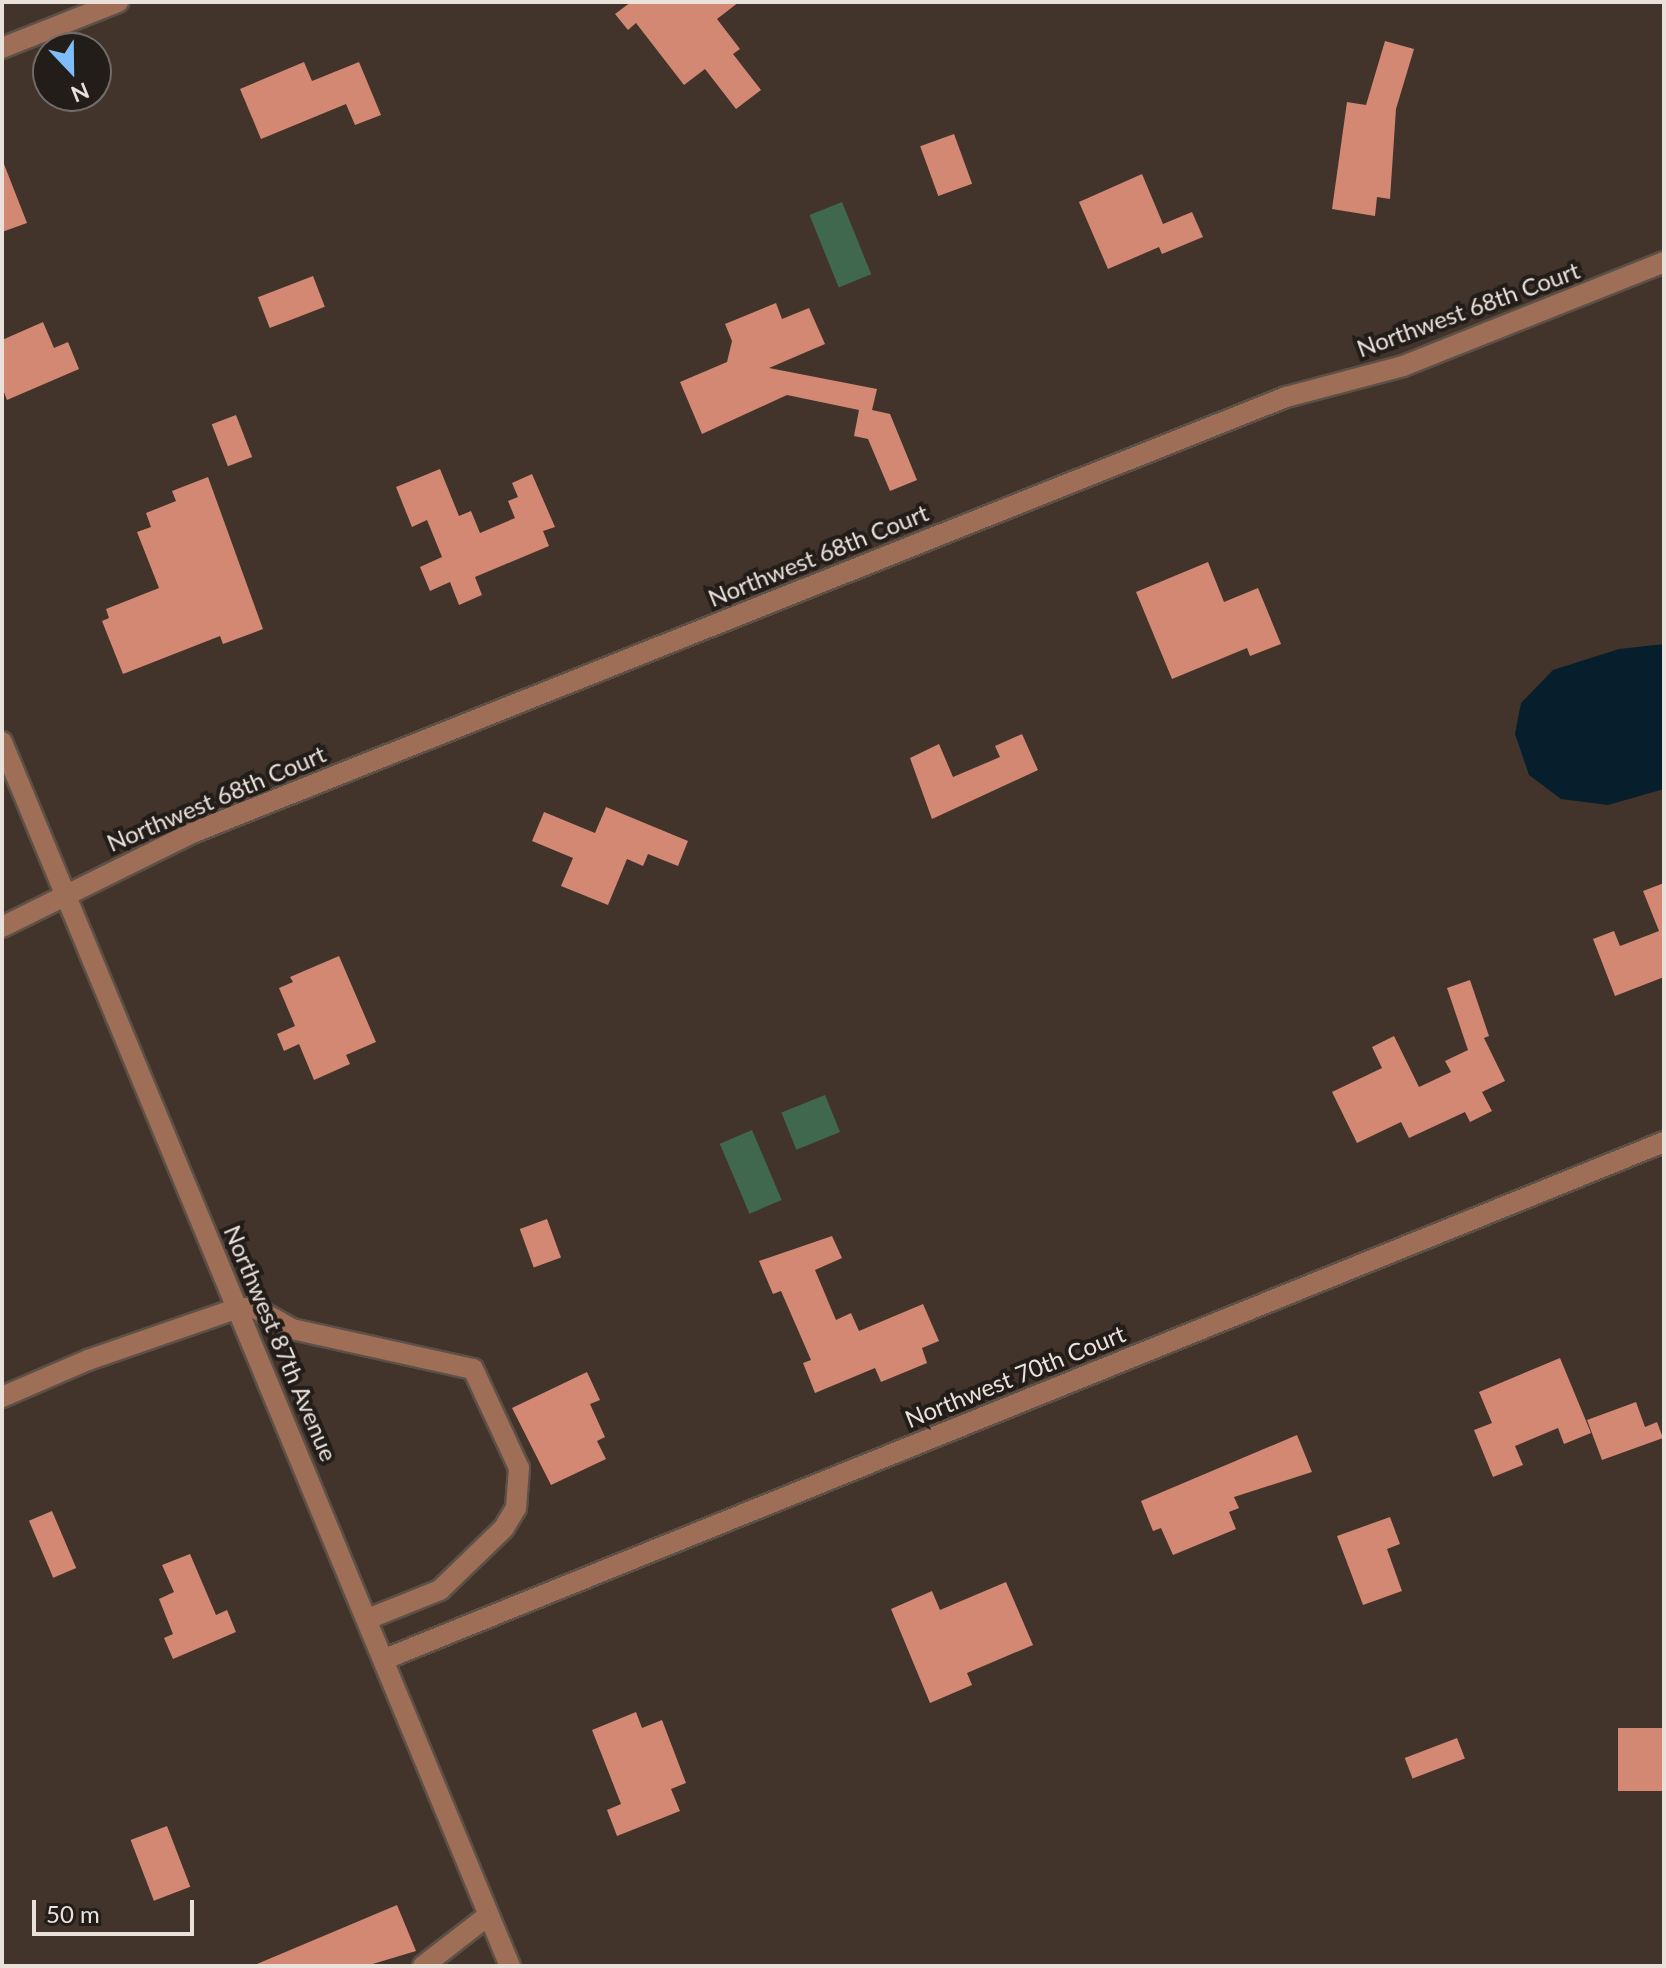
<!DOCTYPE html>
<style>
body{margin:0}
#map{position:relative;width:1666px;height:1968px;overflow:hidden;background:#42342b;font-family:Lato,sans-serif}
div>[style]{position:absolute}
.green>*{inset:0;background:#40684f;transform-origin:0 0}
.water>*{inset:0;background:#071f2c}
.building>*{inset:0;background:#d38874;transform-origin:0 0}
.roads{filter:drop-shadow(2px 0 #5d5047) drop-shadow(-2px 0 #5d5047) drop-shadow(0 2px #5d5047) drop-shadow(0 -2px #5d5047)}
.minor>*{height:20px;margin:-10px;padding:0 10px;transform-origin:10px;border-radius:10px;background:#9e6e57}
span{translate:-50% -50%;white-space:nowrap;text-align:center;line-height:1.15;-webkit-text-stroke:8px #231d19;paint-order:stroke}
.street-label{font-size:24px;color:#eae1db}
.frame{position:absolute;inset:0;border:4px solid #eae1db;pointer-events:none}
.north{position:absolute;left:32px;top:32px;width:80px;height:80px;box-sizing:border-box;background:#231d19;border:2px solid #736b67;border-radius:50%;rotate:158deg;font-size:22px;font-weight:700;line-height:32px;text-align:center;color:#eae1db}
.north::after{content:'';display:block;margin:auto;width:28px;height:36px;background:#7ebdf9;clip-path:polygon(50% 0,100% 100%,50% 72%,0 100%)}
.scale{position:absolute;left:32px;top:1900px;width:162px;height:36px;box-sizing:border-box;border:4px solid #eae1db;border-top:0;padding-left:10px;font-size:24px;line-height:28px;white-space:nowrap;color:#eae1db;-webkit-text-stroke:6px #231d19;paint-order:stroke}
</style>
<div id="map">
<div class="green">
<div style="left:842px;top:202px;width:78px;height:35px;rotate:68deg"></div>
<div style="left:825px;top:1095px;width:40px;height:47px;rotate:68deg"></div>
<div style="left:752px;top:1130px;width:76px;height:35px;rotate:67deg"></div>
</div>
<div class="water">
<div style="clip-path:polygon(1664px 644px,1664px 789px,1608px 805px,1561px 799px,1529px 775px,1515px 734px,1521px 703px,1553px 670px,1619px 649px)"></div>
</div>
<div class="building">
<div style="clip-path:polygon(631px 2px,739px 2px,717px 19px,740px 49px,733px 54px,761px 90px,736px 109px,705px 69px,684px 85px,636px 23px,628px 30px,615px 14px)"></div>
<div style="clip-path:polygon(1385px 41px,1414px 49px,1396px 109px,1390px 199px,1377px 197px,1375px 216px,1332px 209px,1347px 102px,1366px 105px)"></div>
<div style="clip-path:polygon(304px 62px,312px 81px,359px 62px,381px 115px,355px 125px,346px 104px,261px 139px,240px 89px)"></div>
<div style="left:954px;top:134px;width:53px;height:36px;rotate:70deg"></div>
<div style="clip-path:polygon(2px 159px,27px 223px,2px 232px)"></div>
<div style="clip-path:polygon(1142px 174px,1163px 224px,1192px 212px,1203px 237px,1162px 254px,1159px 247px,1108px 269px,1079px 202px)"></div>
<div style="left:313px;top:276px;width:33px;height:59px;rotate:69deg"></div>
<div style="clip-path:polygon(776px 303px,782px 319px,809px 308px,825px 344px,769px 368px,877px 389px,872px 410px,890px 414px,917px 480px,890px 491px,868px 439px,854px 436px,859px 410px,787px 395px,702px 434px,680px 382px,727px 362px,732px 341px,725px 324px)"></div>
<div style="clip-path:polygon(43px 322px,54px 348px,68px 342px,79px 369px,7px 400px,2px 387px,2px 340px)"></div>
<div style="left:236px;top:415px;width:45px;height:26px;rotate:69deg"></div>
<div style="clip-path:polygon(440px 469px,459px 516px,471px 511px,480px 533px,515px 518px,508px 501px,518px 497px,512px 483px,532px 474px,555px 527px,543px 531px,549px 546px,475px 577px,482px 595px,459px 605px,450px 582px,430px 591px,420px 567px,442px 557px,427px 520px,412px 527px,396px 487px)"></div>
<div style="clip-path:polygon(208px 477px,263px 629px,223px 644px,220px 636px,123px 674px,102px 621px,109px 618px,106px 609px,159px 588px,137px 532px,151px 527px,146px 513px,176px 501px,172px 491px)"></div>
<div style="clip-path:polygon(1208px 562px,1224px 602px,1258px 588px,1281px 644px,1250px 656px,1247px 648px,1172px 679px,1136px 592px)"></div>
<div style="clip-path:polygon(1022px 734px,1038px 770px,932px 819px,910px 758px,939px 744px,953px 777px,1000px 757px,995px 746px)"></div>
<div style="clip-path:polygon(606px 807px,688px 841px,678px 866px,648px 854px,643px 866px,627px 859px,608px 905px,561px 886px,573px 858px,532px 841px,544px 812px,595px 833px)"></div>
<div style="clip-path:polygon(1664px 883px,1664px 977px,1615px 996px,1593px 939px,1614px 931px,1620px 946px,1659px 931px,1643px 891px)"></div>
<div style="clip-path:polygon(339px 956px,376px 1042px,346px 1055px,350px 1064px,314px 1080px,299px 1044px,284px 1051px,277px 1034px,295px 1026px,279px 988px,293px 982px,290px 977px)"></div>
<div style="clip-path:polygon(1470px 980px,1489px 1036px,1484px 1038px,1505px 1081px,1482px 1092px,1492px 1111px,1470px 1122px,1465px 1112px,1409px 1138px,1401px 1122px,1357px 1143px,1332px 1092px,1382px 1068px,1372px 1047px,1394px 1036px,1419px 1087px,1451px 1072px,1445px 1061px,1468px 1050px,1447px 988px)"></div>
<div style="left:547px;top:1219px;width:41px;height:29px;rotate:70deg"></div>
<div style="clip-path:polygon(832px 1236px,842px 1258px,815px 1270px,836px 1320px,851px 1313px,859px 1331px,923px 1304px,939px 1341px,922px 1348px,927px 1363px,881px 1382px,875px 1368px,815px 1393px,803px 1363px,811px 1360px,781px 1291px,773px 1294px,759px 1261px)"></div>
<div style="clip-path:polygon(1560px 1358px,1591px 1433px,1564px 1444px,1558px 1428px,1515px 1446px,1523px 1465px,1493px 1477px,1474px 1430px,1492px 1423px,1479px 1392px)"></div>
<div style="clip-path:polygon(587px 1372px,600px 1400px,590px 1404px,605px 1437px,597px 1441px,606px 1459px,551px 1485px,512px 1408px)"></div>
<div style="clip-path:polygon(1636px 1402px,1645px 1427px,1657px 1422px,1663px 1438px,1602px 1460px,1587px 1420px)"></div>
<div style="clip-path:polygon(1297px 1435px,1312px 1472px,1234px 1497px,1239px 1508px,1229px 1512px,1236px 1529px,1173px 1555px,1161px 1528px,1153px 1531px,1141px 1501px)"></div>
<div style="left:52px;top:1511px;width:62px;height:25px;rotate:67deg"></div>
<div style="clip-path:polygon(1390px 1517px,1400px 1544px,1387px 1549px,1402px 1591px,1363px 1605px,1337px 1536px)"></div>
<div style="clip-path:polygon(190px 1554px,216px 1615px,227px 1610px,236px 1632px,173px 1659px,164px 1638px,173px 1634px,159px 1599px,174px 1592px,162px 1565px)"></div>
<div style="clip-path:polygon(1006px 1582px,1033px 1645px,967px 1673px,972px 1685px,930px 1703px,891px 1609px,932px 1591px,940px 1610px)"></div>
<div style="clip-path:polygon(636px 1712px,642px 1728px,662px 1720px,686px 1783px,671px 1789px,680px 1811px,617px 1836px,607px 1810px,621px 1804px,592px 1730px)"></div>
<div style="left:1664px;top:1728px;width:63px;height:46px;rotate:90deg"></div>
<div style="left:1457px;top:1738px;width:22px;height:56px;rotate:69deg"></div>
<div style="left:167px;top:1826px;width:65px;height:39px;rotate:69deg"></div>
<div style="clip-path:polygon(397px 1905px,416px 1951px,366px 1966px,252px 1966px)"></div>
</div>
<div class="roads">
<div class="minor">
<div style="left:2px;top:48px;width:125px;rotate:-21.6deg"></div>
<div style="left:2px;top:742px;width:1325px;rotate:67.46deg"></div>
<div style="left:2px;top:927px;width:212px;rotate:-26.3deg"></div>
<div style="left:192px;top:833px;width:1178px;rotate:-21.73deg"></div>
<div style="left:1286px;top:397px;width:121px;rotate:-14.8deg"></div>
<div style="left:1403px;top:366px;width:281px;rotate:-21.7deg"></div>
<div style="left:2px;top:1397px;width:94px;rotate:-23.3deg"></div>
<div style="left:88px;top:1360px;width:159px;rotate:-19.1deg"></div>
<div style="left:238px;top:1308px;width:17px"></div>
<div style="left:255px;top:1308px;width:43px;rotate:29.6deg"></div>
<div style="left:292px;top:1329px;width:185px;rotate:12.5deg"></div>
<div style="left:473px;top:1369px;width:109px;rotate:65.1deg"></div>
<div style="left:519px;top:1468px;width:40px;rotate:94.3deg"></div>
<div style="left:516px;top:1508px;width:23px;rotate:121deg"></div>
<div style="left:504px;top:1528px;width:89px;rotate:135.9deg"></div>
<div style="left:440px;top:1590px;width:78px;rotate:158.1deg"></div>
<div style="left:385px;top:1659px;width:1380px;rotate:-22.01deg"></div>
<div style="left:423px;top:1966px;width:83px;rotate:-37.7deg"></div>
</div>
</div>
<div class="street-label">
<span style="left:1468px;top:309px;rotate:-20deg">Northwest 68th Court</span>
<span style="left:818px;top:555px;rotate:-22deg">Northwest 68th Court</span>
<span style="left:216px;top:798px;rotate:-23deg">Northwest 68th Court</span>
<span style="left:281px;top:1343px;rotate:67deg">Northwest 87th Avenue</span>
<span style="left:1015px;top:1376px;rotate:-22deg">Northwest 70th Court</span>
</div>
<div class="frame"></div>
<div class="north">N</div>
<div class="scale">50 m</div>
</div>
